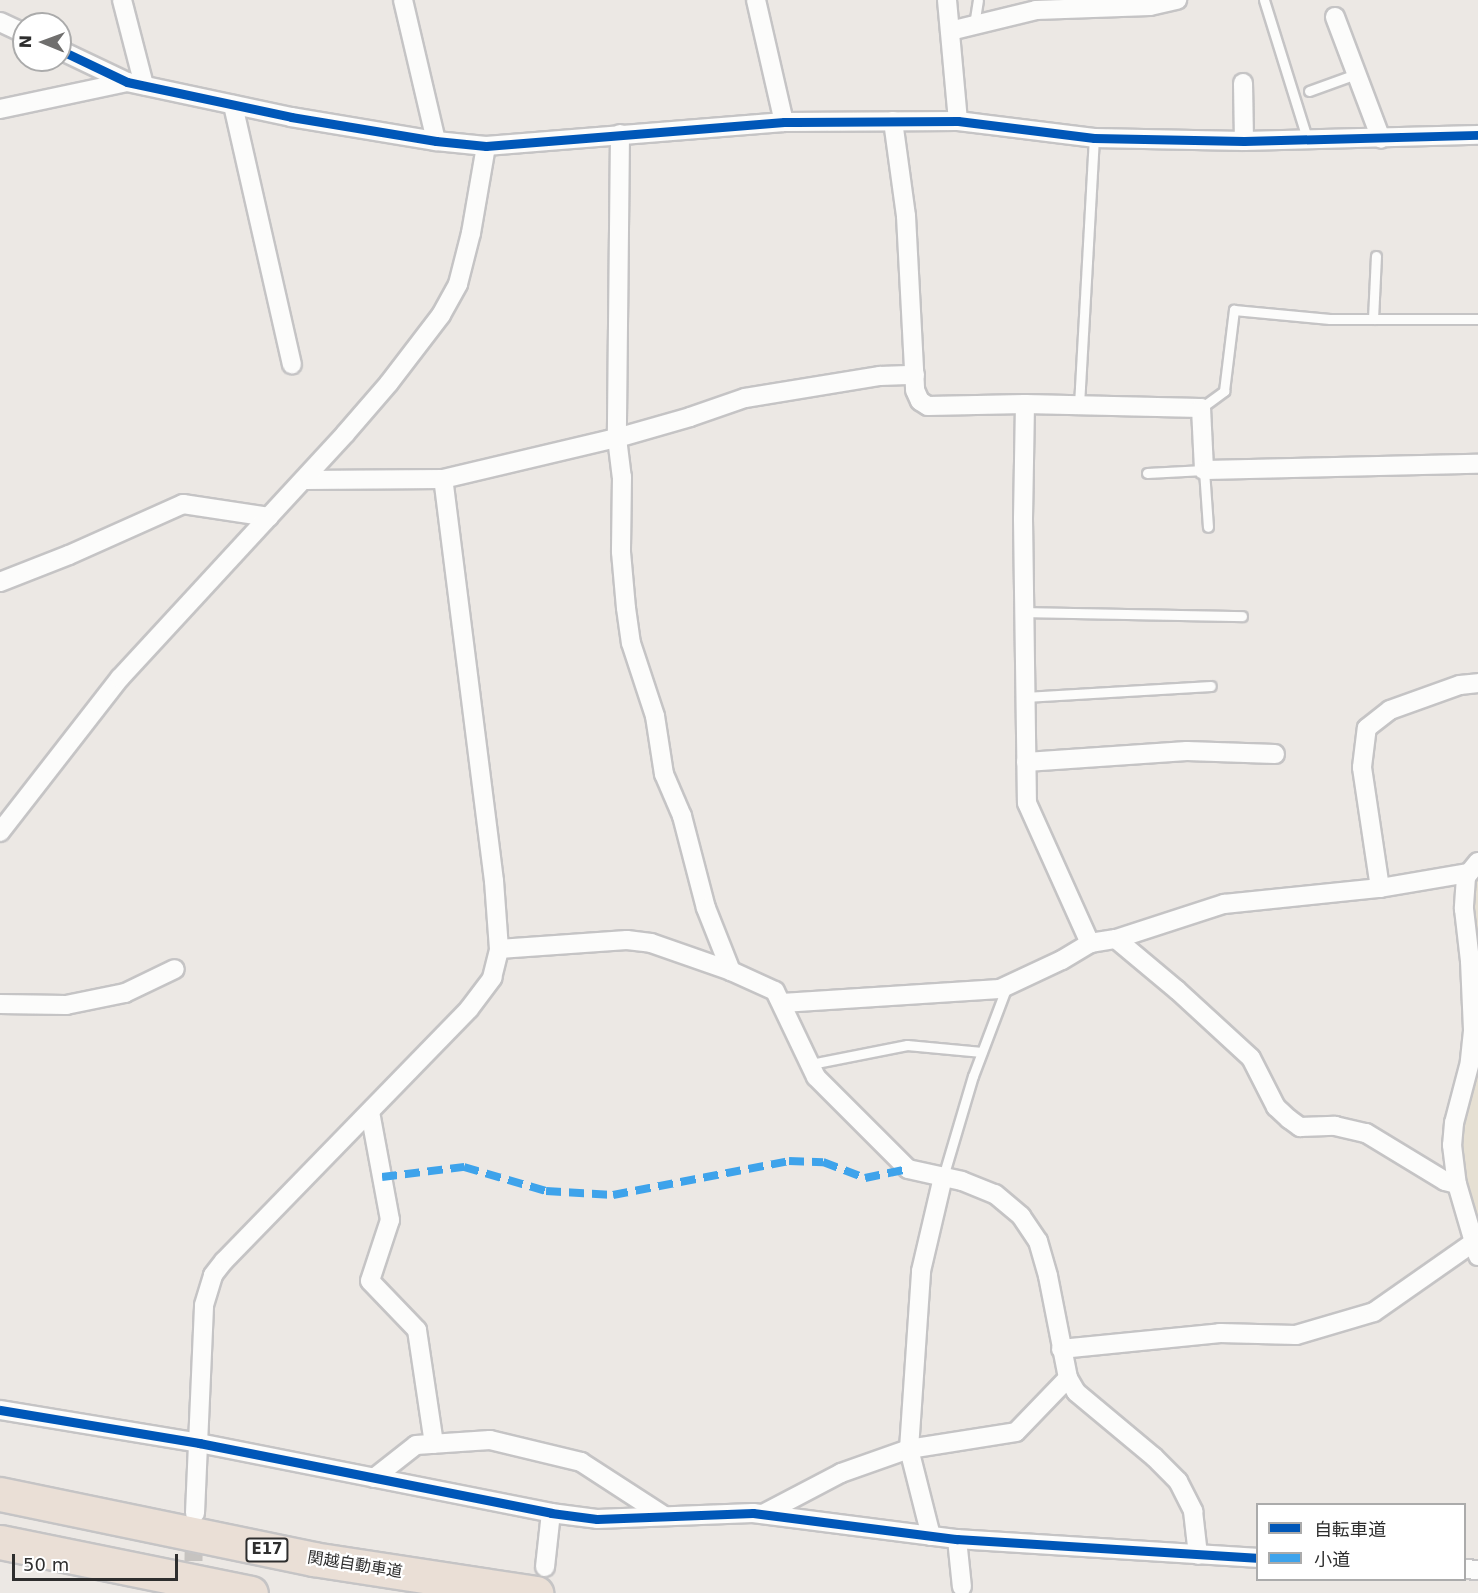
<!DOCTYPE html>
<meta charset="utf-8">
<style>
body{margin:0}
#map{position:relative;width:1478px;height:1593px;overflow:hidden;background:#ece8e4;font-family:"DejaVu Sans","Noto Sans JP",sans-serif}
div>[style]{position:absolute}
.education>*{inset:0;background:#e6e0d3}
.street-tunnel>*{height:18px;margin-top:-9px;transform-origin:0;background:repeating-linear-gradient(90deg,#c6c3c0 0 18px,transparent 0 27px)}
.roads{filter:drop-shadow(2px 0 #c5c4c5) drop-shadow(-2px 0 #c5c4c5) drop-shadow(0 2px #c5c4c5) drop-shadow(0 -2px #c5c4c5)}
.lane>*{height:9px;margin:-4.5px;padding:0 4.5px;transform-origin:4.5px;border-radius:4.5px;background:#fcfcfb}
.street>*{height:18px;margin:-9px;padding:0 9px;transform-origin:9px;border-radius:9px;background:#fcfcfb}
.highway>*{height:33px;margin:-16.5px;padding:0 16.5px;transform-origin:16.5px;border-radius:16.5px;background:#eadfd6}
.quiet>*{height:8px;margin-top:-4px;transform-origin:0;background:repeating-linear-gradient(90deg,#3ea3eb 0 15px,transparent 0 23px)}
.cycleway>*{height:9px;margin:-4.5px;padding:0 4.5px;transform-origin:4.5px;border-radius:4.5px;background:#0057b8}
span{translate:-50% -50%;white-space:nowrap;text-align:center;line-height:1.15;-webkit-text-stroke:4.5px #fff;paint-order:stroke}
.shield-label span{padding:2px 4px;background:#fff;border:2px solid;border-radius:4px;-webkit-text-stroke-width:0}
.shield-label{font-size:15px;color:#2e2e2e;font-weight:700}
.street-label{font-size:16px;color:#2e2e2e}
.legend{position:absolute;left:1256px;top:1503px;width:210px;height:78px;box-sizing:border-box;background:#fff;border:2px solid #ababab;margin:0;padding:8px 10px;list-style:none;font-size:18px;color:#2e2e2e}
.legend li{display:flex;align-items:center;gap:12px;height:30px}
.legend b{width:30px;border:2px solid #ababab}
.north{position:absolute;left:12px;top:12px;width:60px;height:60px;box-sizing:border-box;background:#fff;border:2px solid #ababab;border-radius:50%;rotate:271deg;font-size:16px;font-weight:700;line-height:24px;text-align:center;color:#2e2e2e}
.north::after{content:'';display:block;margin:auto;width:21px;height:27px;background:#706f6e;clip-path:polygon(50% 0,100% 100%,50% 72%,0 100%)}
.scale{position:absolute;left:12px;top:1554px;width:166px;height:27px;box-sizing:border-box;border:3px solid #2e2e2e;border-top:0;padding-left:8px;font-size:18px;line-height:21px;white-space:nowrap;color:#2e2e2e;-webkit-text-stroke:4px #fff;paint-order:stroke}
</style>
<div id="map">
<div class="education">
<div style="clip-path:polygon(1478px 875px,1478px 985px,1472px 911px,1475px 879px)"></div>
<div style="clip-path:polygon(1478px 1059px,1478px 1226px,1465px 1183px,1459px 1142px)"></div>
</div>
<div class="street-tunnel">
<div style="left:193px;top:1588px;width:59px;rotate:-89deg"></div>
</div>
<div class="roads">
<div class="lane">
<div style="left:1264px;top:0;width:148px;rotate:72.7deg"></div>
<div style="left:974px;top:25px;width:25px;rotate:-81deg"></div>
<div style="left:1309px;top:91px;width:50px;rotate:-19.9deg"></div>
<div style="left:1373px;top:319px;width:63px;rotate:-87.3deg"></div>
<div style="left:1079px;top:405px;width:267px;rotate:-86.8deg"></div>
<div style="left:1201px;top:408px;width:29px;rotate:-36deg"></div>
<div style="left:1224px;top:391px;width:82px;rotate:-83deg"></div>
<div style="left:1234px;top:310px;width:96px;rotate:5.4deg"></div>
<div style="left:1330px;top:319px;width:148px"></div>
<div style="left:1147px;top:473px;width:57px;rotate:-3deg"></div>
<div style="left:1204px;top:470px;width:57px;rotate:86deg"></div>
<div style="left:1024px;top:612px;width:218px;rotate:1.1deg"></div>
<div style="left:1025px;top:697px;width:186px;rotate:-3.4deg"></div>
<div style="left:811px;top:1064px;width:98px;rotate:-11.2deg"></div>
<div style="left:907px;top:1045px;width:75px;rotate:5.3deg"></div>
<div style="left:943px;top:1177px;width:105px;rotate:-73.5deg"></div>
<div style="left:973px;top:1076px;width:96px;rotate:-69.3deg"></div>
</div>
<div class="street">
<div style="left:122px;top:0;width:88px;rotate:75.5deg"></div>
<div style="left:403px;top:0;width:145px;rotate:76.8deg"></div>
<div style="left:756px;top:0;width:125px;rotate:77.1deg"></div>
<div style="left:947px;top:0;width:121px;rotate:84.8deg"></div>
<div style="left:1335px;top:17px;width:130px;rotate:69.3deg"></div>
<div style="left:0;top:22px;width:26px;rotate:25deg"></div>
<div style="left:950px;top:31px;width:89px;rotate:-13.7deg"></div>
<div style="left:1036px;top:10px;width:114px;rotate:-2deg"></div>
<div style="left:1150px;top:6px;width:28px;rotate:-13deg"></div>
<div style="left:60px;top:50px;width:74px;rotate:25.5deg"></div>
<div style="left:127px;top:82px;width:168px;rotate:12deg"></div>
<div style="left:291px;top:117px;width:147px;rotate:9.4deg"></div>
<div style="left:436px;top:141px;width:50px;rotate:5.7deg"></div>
<div style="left:486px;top:146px;width:299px;rotate:-4.6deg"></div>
<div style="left:784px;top:122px;width:174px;rotate:-0.3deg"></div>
<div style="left:958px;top:121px;width:137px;rotate:7.1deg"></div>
<div style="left:1094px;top:138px;width:150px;rotate:1.1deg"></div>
<div style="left:1244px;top:141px;width:234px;rotate:-1.5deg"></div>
<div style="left:1243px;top:83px;width:58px;rotate:89deg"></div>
<div style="left:233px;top:105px;width:266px;rotate:77.2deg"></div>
<div style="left:0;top:109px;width:130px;rotate:-12deg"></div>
<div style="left:893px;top:121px;width:96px;rotate:82.2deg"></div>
<div style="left:906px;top:216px;width:174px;rotate:87deg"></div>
<div style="left:915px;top:390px;width:12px;rotate:66deg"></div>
<div style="left:920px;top:401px;width:9px;rotate:32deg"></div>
<div style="left:928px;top:406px;width:97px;rotate:-1.2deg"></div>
<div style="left:1025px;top:404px;width:176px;rotate:1.3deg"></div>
<div style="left:1201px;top:408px;width:62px;rotate:87.2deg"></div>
<div style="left:1204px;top:470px;width:274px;rotate:-1.3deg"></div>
<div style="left:620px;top:134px;width:304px;rotate:90.6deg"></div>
<div style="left:617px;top:438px;width:39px;rotate:83deg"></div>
<div style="left:622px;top:477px;width:75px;rotate:90.8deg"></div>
<div style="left:621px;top:552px;width:56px;rotate:84.9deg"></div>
<div style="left:626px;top:608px;width:35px;rotate:82deg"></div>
<div style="left:631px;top:643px;width:77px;rotate:71.8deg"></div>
<div style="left:655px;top:716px;width:59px;rotate:81.2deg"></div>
<div style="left:664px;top:774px;width:46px;rotate:66.8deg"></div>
<div style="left:682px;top:816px;width:95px;rotate:75.4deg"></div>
<div style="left:706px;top:908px;width:68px;rotate:68.4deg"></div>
<div style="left:1025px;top:404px;width:115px;rotate:91deg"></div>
<div style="left:1023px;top:519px;width:284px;rotate:89.2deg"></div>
<div style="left:1027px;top:803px;width:154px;rotate:65.8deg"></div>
<div style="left:1090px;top:943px;width:26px;rotate:-9deg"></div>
<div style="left:1116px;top:939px;width:114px;rotate:-18deg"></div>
<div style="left:1224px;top:904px;width:157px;rotate:-5.9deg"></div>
<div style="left:1380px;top:888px;width:90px;rotate:-9.6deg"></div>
<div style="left:304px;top:480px;width:139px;rotate:-0.4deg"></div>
<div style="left:443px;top:479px;width:179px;rotate:-13.3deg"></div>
<div style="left:617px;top:438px;width:76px;rotate:-16deg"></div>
<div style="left:690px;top:417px;width:58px;rotate:-19.1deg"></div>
<div style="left:745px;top:398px;width:137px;rotate:-9.3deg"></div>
<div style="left:880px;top:376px;width:35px;rotate:-2deg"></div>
<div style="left:0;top:582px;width:74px;rotate:-21.4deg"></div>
<div style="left:69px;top:555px;width:125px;rotate:-24.1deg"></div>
<div style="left:183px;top:504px;width:87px;rotate:8.6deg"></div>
<div style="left:1026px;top:762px;width:161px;rotate:-3.9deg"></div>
<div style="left:1187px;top:751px;width:88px;rotate:2deg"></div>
<div style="left:0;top:832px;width:195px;rotate:-52.1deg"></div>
<div style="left:120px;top:678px;width:332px;rotate:-47.3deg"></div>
<div style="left:345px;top:434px;width:67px;rotate:-49.2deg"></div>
<div style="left:389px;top:383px;width:86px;rotate:-52.6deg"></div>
<div style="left:441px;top:315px;width:35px;rotate:-61deg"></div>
<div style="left:458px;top:284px;width:53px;rotate:-75.7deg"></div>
<div style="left:471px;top:233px;width:88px;rotate:-80.2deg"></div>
<div style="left:1478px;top:862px;width:19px;rotate:129deg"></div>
<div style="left:1466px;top:877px;width:32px;rotate:94deg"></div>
<div style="left:1464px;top:909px;width:52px;rotate:83.4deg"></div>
<div style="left:1470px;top:961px;width:70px;rotate:87.5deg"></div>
<div style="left:1473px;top:1031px;width:31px;rotate:96deg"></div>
<div style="left:1470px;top:1062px;width:63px;rotate:104.7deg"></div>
<div style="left:1454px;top:1123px;width:22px;rotate:95deg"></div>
<div style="left:1452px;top:1145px;width:39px;rotate:83deg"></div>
<div style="left:1457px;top:1184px;width:75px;rotate:73.7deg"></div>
<div style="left:1380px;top:888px;width:122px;rotate:-98.5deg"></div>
<div style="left:1362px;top:767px;width:39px;rotate:-83deg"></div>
<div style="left:1367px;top:728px;width:29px;rotate:-38deg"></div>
<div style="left:1390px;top:710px;width:74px;rotate:-19.7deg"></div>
<div style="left:1460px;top:685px;width:18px;rotate:-6deg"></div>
<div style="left:1116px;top:939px;width:80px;rotate:39.9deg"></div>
<div style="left:1177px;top:990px;width:100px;rotate:42.6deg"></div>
<div style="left:1251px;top:1058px;width:55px;rotate:63deg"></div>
<div style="left:1276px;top:1107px;width:18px;rotate:43deg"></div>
<div style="left:1289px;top:1119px;width:14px;rotate:36deg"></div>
<div style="left:1300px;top:1127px;width:35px;rotate:-2deg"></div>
<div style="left:1335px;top:1126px;width:32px;rotate:13deg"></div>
<div style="left:1366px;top:1133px;width:92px;rotate:31.3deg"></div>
<div style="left:1445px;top:1181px;width:12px;rotate:14deg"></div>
<div style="left:499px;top:949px;width:128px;rotate:-4deg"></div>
<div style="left:627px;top:940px;width:24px;rotate:7deg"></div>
<div style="left:651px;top:943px;width:85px;rotate:19.3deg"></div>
<div style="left:731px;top:971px;width:48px;rotate:24.4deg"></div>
<div style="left:775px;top:991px;width:95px;rotate:64.5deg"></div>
<div style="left:816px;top:1077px;width:130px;rotate:45deg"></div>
<div style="left:908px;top:1169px;width:55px;rotate:12.5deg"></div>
<div style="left:962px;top:1181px;width:35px;rotate:22deg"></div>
<div style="left:995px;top:1194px;width:34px;rotate:40deg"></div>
<div style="left:1021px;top:1216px;width:30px;rotate:56deg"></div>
<div style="left:1038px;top:1241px;width:36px;rotate:74deg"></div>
<div style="left:1048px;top:1276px;width:104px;rotate:78.9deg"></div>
<div style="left:1068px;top:1378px;width:16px;rotate:60deg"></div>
<div style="left:1076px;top:1392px;width:102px;rotate:39.8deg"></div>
<div style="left:1154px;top:1457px;width:34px;rotate:45deg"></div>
<div style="left:1178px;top:1481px;width:34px;rotate:63deg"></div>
<div style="left:1193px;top:1511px;width:44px;rotate:83.5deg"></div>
<div style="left:782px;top:1003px;width:218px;rotate:-3.7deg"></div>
<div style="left:1000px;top:989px;width:68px;rotate:-25.1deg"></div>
<div style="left:1062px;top:960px;width:33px;rotate:-31deg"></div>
<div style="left:0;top:1004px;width:66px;rotate:0.9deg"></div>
<div style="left:66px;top:1005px;width:60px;rotate:-11.5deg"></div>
<div style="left:125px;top:993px;width:55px;rotate:-25.6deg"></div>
<div style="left:370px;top:1112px;width:110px;rotate:79.5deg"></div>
<div style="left:390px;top:1220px;width:64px;rotate:108.2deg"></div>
<div style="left:370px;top:1281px;width:68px;rotate:46.2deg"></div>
<div style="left:417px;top:1330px;width:115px;rotate:81.5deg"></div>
<div style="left:1061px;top:1349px;width:160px;rotate:-5.7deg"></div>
<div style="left:1220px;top:1333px;width:76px;rotate:1.5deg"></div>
<div style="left:1296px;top:1335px;width:81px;rotate:-16.4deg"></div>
<div style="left:1374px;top:1312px;width:122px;rotate:-35deg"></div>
<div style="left:0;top:1410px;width:202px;rotate:9.4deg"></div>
<div style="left:199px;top:1443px;width:359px;rotate:11.2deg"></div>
<div style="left:551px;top:1513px;width:46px;rotate:7.4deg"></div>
<div style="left:597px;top:1519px;width:156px;rotate:-2.2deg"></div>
<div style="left:753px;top:1513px;width:206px;rotate:7.3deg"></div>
<div style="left:957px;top:1539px;width:302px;rotate:3.6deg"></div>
<div style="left:374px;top:1478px;width:53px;rotate:-38.2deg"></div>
<div style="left:416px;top:1445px;width:74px;rotate:-3.9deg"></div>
<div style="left:490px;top:1440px;width:94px;rotate:13.6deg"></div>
<div style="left:581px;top:1462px;width:99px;rotate:33deg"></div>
<div style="left:195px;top:1513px;width:208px;rotate:-87.5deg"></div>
<div style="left:204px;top:1305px;width:31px;rotate:-73deg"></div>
<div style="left:213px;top:1275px;width:18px;rotate:-52deg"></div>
<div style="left:224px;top:1261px;width:351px;rotate:-45.8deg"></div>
<div style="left:469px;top:1009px;width:39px;rotate:-53deg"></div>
<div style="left:492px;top:978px;width:30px;rotate:-76deg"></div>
<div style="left:499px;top:949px;width:68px;rotate:-94.2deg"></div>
<div style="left:494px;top:881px;width:405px;rotate:-97.2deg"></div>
<div style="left:763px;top:1514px;width:88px;rotate:-27.7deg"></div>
<div style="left:841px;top:1473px;width:72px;rotate:-19.4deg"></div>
<div style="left:909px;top:1449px;width:108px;rotate:-9deg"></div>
<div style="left:1016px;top:1432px;width:75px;rotate:-46.1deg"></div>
<div style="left:931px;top:1536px;width:90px;rotate:-104.2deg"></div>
<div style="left:909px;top:1449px;width:178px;rotate:-86.1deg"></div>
<div style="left:921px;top:1271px;width:97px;rotate:-76.8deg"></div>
<div style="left:957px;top:1539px;width:48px;rotate:84.1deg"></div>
<div style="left:545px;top:1567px;width:54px;rotate:-83.7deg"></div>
<div style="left:1464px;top:1569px;width:14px;rotate:4deg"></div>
</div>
<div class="highway">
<div style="left:0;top:1494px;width:320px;rotate:11.7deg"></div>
<div style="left:313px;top:1559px;width:226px;rotate:8.7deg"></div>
<div style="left:0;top:1542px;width:256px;rotate:11.5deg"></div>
</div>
</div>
<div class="quiet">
<div style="left:382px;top:1177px;width:83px;rotate:-7deg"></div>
<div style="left:464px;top:1167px;width:85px;rotate:16.3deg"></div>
<div style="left:546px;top:1191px;width:67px;rotate:3.4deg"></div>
<div style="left:613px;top:1195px;width:179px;rotate:-10.9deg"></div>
<div style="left:789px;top:1161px;width:34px;rotate:2deg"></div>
<div style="left:823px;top:1162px;width:45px;rotate:20.9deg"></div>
<div style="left:865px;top:1178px;width:44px;rotate:-11.8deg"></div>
</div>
<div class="cycleway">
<div style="left:60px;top:50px;width:74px;rotate:25.5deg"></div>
<div style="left:127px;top:82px;width:168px;rotate:12deg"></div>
<div style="left:291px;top:117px;width:147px;rotate:9.4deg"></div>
<div style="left:436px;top:141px;width:50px;rotate:5.7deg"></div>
<div style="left:486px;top:146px;width:299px;rotate:-4.6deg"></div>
<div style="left:784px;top:122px;width:174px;rotate:-0.3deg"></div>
<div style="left:958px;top:121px;width:137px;rotate:7.1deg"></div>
<div style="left:1094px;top:138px;width:150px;rotate:1.1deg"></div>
<div style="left:1244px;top:141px;width:234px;rotate:-1.5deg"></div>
<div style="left:0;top:1410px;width:202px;rotate:9.4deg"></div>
<div style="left:199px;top:1443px;width:359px;rotate:11.2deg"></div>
<div style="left:551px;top:1513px;width:46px;rotate:7.4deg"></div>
<div style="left:597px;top:1519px;width:156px;rotate:-2.2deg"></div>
<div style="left:753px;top:1513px;width:206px;rotate:7.3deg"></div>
<div style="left:957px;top:1539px;width:302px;rotate:3.6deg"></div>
</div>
<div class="shield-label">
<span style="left:267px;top:1550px">E17</span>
</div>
<div class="street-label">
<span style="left:355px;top:1565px;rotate:9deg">関越自動車道</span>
</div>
<ul class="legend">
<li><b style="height:8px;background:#0057b8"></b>自転車道</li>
<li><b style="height:8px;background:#3ea3eb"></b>小道</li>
</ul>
<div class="north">N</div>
<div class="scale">50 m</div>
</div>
